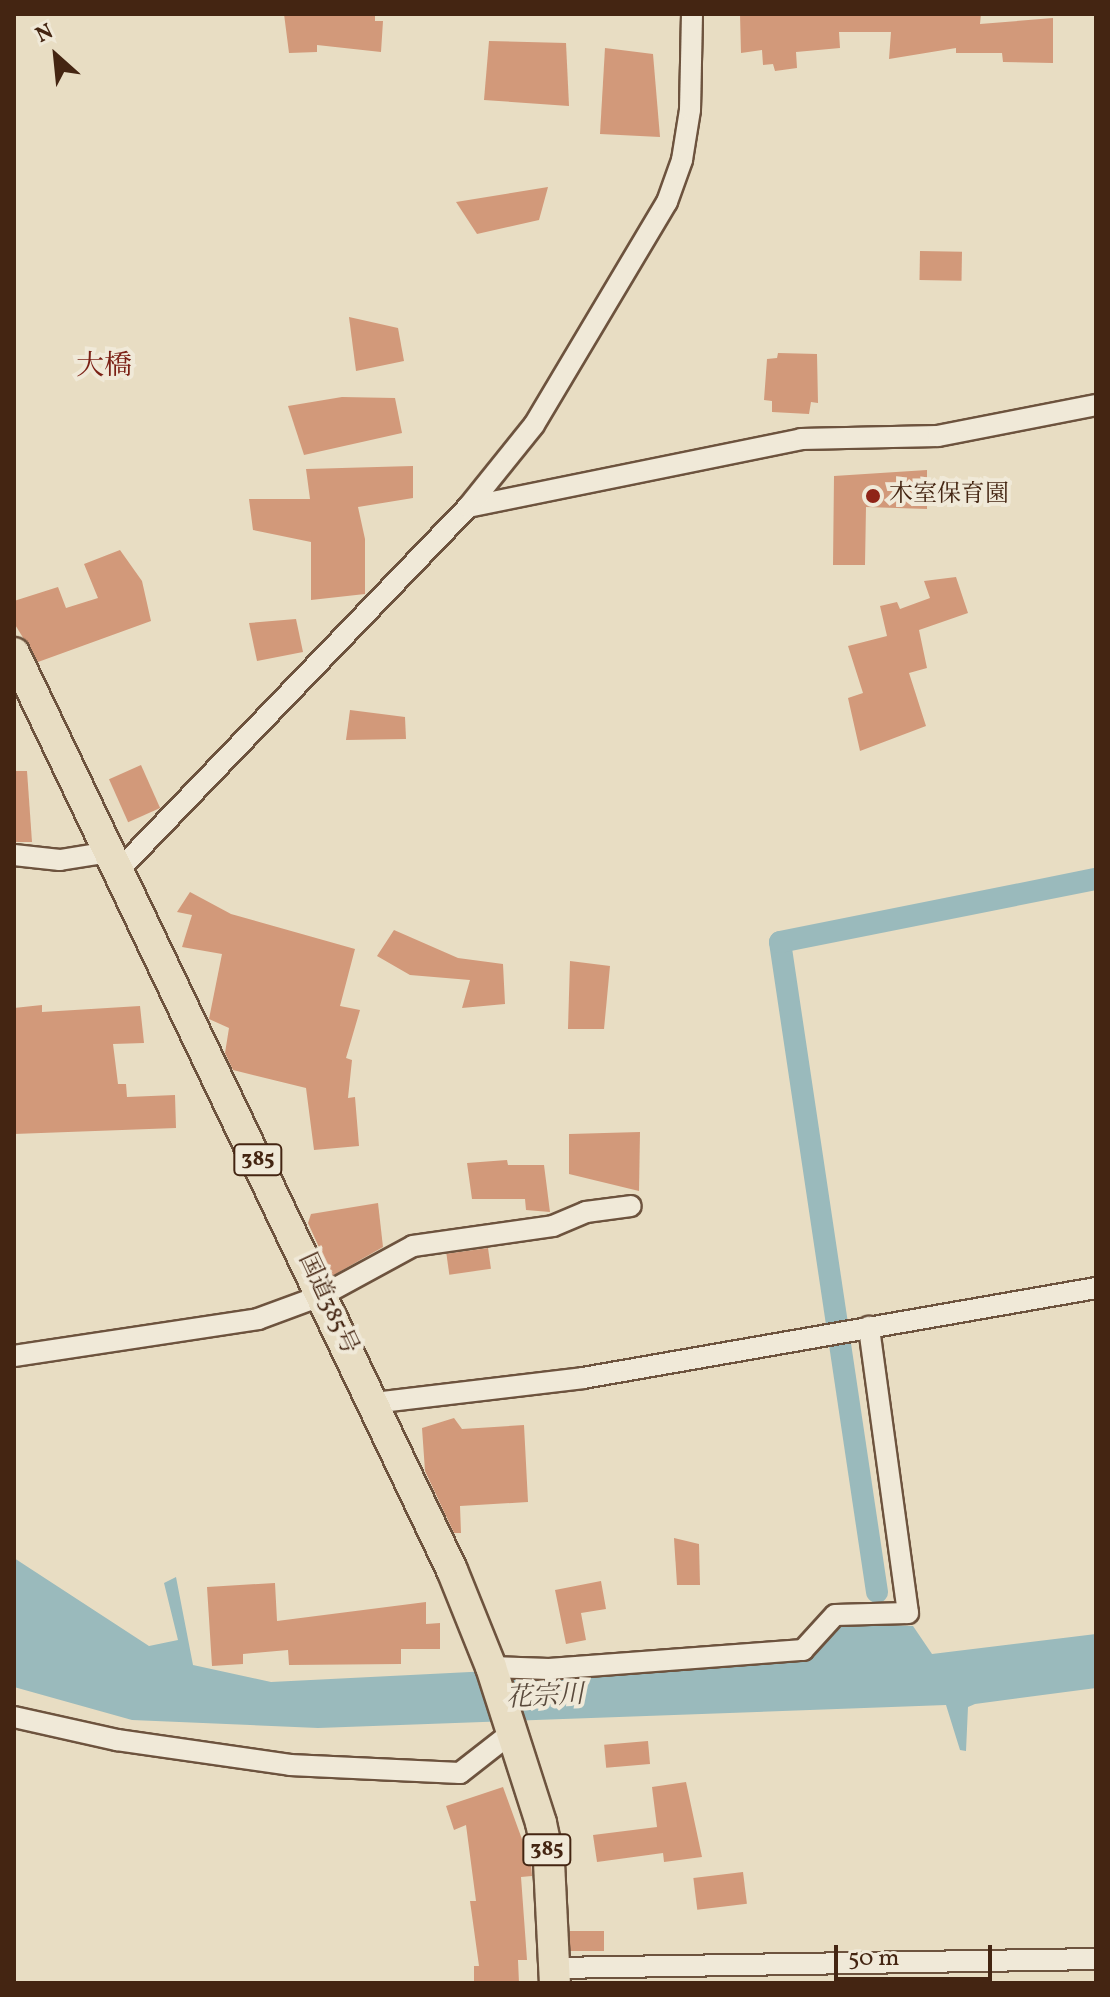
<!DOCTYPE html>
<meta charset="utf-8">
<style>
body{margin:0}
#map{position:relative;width:1110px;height:1997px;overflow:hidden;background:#e8ddc3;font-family:Vollkorn,"Noto Serif JP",serif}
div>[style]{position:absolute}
.water>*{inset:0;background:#9ababc}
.canal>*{height:22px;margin:-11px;padding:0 11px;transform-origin:11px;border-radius:11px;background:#9ababc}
.building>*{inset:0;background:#d2997a;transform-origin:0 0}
.roads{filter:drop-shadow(2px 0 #6d533e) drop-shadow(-2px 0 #6d533e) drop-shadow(0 2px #6d533e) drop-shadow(0 -2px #6d533e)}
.minor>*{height:20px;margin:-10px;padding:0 10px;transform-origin:10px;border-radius:10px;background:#f0e9d8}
.highway>*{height:30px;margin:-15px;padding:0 15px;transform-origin:15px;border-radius:15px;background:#e8ddc3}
.dots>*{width:22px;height:22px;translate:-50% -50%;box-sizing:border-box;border:4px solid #f0e9d8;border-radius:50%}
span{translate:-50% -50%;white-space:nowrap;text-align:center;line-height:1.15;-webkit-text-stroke:8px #f0e9d8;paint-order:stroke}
.shield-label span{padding:2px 6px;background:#f0e9d8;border:2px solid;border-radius:6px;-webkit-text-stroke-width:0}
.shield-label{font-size:22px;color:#442512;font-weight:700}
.poi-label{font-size:24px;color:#442512}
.left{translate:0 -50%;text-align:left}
.street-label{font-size:24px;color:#442512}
.water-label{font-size:26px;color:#5a4a3c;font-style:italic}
.quarter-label{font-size:28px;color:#7a1f14}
.frame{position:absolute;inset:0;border:16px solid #442512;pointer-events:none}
.north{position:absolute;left:16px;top:16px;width:80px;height:80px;-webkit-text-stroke:6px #f0e9d8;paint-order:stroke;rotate:333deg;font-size:22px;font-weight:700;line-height:32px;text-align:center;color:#442512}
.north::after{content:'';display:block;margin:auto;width:28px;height:36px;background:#442512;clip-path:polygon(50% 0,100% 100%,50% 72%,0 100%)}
.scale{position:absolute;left:834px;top:1945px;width:158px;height:36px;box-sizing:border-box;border:4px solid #442512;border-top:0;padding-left:10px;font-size:24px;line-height:28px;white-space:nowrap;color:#442512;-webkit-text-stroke:6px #f0e9d8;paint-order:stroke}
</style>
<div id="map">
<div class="water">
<div style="clip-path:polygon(14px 1558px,149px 1646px,178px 1640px,164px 1583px,176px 1577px,193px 1665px,271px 1682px,806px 1655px,834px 1624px,864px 1624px,913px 1626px,932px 1654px,1096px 1634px,1096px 1688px,975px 1704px,968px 1707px,966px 1751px,960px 1750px,946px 1705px,318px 1728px,132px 1720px,14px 1687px)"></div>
</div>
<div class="canal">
<div style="left:877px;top:1592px;width:657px;rotate:-98.49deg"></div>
<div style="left:780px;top:942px;width:322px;rotate:-11.3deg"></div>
</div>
<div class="building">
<div style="clip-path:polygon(284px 14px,375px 14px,375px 21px,383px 21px,381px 52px,317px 45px,317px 52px,289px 53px)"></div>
<div style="clip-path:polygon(740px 14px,981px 14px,980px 24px,1053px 18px,1053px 63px,1003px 62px,1002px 53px,956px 53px,956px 48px,889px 59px,891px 32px,839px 32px,840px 48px,796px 52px,797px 68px,775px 71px,773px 64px,763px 65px,762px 50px,741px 53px)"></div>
<div style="clip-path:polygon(489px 41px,566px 43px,569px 106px,484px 100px)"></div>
<div style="clip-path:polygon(605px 48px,653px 54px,660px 137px,600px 134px)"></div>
<div style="clip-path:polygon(548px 187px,539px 220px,477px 234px,456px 202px)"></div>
<div style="left:920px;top:251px;width:42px;height:29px;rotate:1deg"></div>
<div style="clip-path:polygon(349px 317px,398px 328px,404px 361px,356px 371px)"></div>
<div style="clip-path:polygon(778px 353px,817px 354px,818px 403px,811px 402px,809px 414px,772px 412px,772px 401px,764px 400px,767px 359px,777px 358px)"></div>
<div style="clip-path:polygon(342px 397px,395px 398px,402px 433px,304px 455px,288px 406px)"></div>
<div style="clip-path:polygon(413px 466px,413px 498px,358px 507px,365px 539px,365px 594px,311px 600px,311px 542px,253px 530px,249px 499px,310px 499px,306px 469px)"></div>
<div style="clip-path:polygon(927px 470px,927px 509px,866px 507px,865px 565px,833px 565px,834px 476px)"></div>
<div style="clip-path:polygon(120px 550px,142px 581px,151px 621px,38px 662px,14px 623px,14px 601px,58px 587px,66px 608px,98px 598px,84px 564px)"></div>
<div style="clip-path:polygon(956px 577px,968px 613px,919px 630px,927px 668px,909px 673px,926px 726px,860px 751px,848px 698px,863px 693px,848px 646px,887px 636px,880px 606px,897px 602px,900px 609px,930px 598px,924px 581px)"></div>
<div style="clip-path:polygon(296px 619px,303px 652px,257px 661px,249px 623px)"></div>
<div style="clip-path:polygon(350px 710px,405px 717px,406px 739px,346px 740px)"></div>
<div style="left:141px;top:765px;width:47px;height:35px;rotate:66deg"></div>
<div style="clip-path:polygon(14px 771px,27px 771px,32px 842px,14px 842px)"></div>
<div style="clip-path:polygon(190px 892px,231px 914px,355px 949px,340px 1006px,360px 1010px,346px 1058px,352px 1060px,348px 1098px,355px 1097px,359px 1146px,314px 1150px,306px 1088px,233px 1070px,225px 1053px,229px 1028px,209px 1019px,222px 954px,182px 947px,192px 915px,177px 912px)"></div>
<div style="clip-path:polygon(394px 930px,458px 958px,503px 964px,505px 1004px,462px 1008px,470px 980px,410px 975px,377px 956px)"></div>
<div style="clip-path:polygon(570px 961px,610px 966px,604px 1029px,568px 1029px)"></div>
<div style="clip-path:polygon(42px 1005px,42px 1012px,140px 1006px,144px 1043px,113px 1044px,118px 1084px,126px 1084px,127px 1097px,175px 1095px,176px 1128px,14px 1134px,14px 1008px)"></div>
<div style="clip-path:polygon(640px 1132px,639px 1191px,569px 1174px,569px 1134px)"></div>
<div style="clip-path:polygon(507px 1160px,508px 1165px,544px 1165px,550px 1212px,526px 1210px,525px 1199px,472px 1199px,467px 1163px)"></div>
<div style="clip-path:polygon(378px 1203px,383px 1247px,332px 1276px,308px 1223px,311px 1214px)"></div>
<div style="left:488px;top:1248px;width:21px;height:42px;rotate:82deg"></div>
<div style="clip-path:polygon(454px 1418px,462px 1429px,524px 1425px,528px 1502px,460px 1506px,461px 1533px,454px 1533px,425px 1471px,422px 1428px)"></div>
<div style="clip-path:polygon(674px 1538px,699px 1544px,700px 1585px,677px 1585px)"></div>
<div style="clip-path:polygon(601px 1581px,606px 1609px,581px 1613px,586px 1640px,566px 1644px,555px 1590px)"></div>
<div style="clip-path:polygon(275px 1583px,277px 1621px,426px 1602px,426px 1624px,440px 1623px,440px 1649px,401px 1649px,401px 1664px,289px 1665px,288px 1650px,243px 1654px,243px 1664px,212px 1666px,207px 1587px)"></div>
<div style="left:648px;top:1741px;width:23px;height:44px;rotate:85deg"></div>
<div style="clip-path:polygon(686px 1782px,702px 1857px,664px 1862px,663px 1853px,597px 1862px,593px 1835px,657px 1827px,652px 1787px)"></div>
<div style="clip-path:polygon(503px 1787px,531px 1864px,532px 1876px,521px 1877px,527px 1960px,518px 1960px,519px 1983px,474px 1983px,474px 1966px,479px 1966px,470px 1901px,476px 1901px,466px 1825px,454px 1830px,446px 1806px)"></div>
<div style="left:743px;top:1872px;width:32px;height:50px;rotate:83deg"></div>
<div style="left:570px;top:1931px;width:34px;height:20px"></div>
</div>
<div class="roads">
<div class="minor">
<div style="left:468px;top:507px;width:340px;rotate:-11.5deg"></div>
<div style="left:801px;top:439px;width:137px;rotate:-1.3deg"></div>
<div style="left:938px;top:436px;width:161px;rotate:-11.1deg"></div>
<div style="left:14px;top:855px;width:46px;rotate:6.2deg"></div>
<div style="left:60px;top:860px;width:51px;rotate:-9.1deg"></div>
<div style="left:118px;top:871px;width:505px;rotate:-46.12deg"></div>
<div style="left:468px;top:507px;width:105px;rotate:-51.2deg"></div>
<div style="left:534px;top:425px;width:260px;rotate:-59.2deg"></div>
<div style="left:667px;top:202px;width:45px;rotate:-70.3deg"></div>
<div style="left:682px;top:160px;width:51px;rotate:-80.9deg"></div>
<div style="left:690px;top:110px;width:96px;rotate:-88.8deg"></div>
<div style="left:14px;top:1356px;width:247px;rotate:-8.6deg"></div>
<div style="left:258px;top:1319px;width:69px;rotate:-20.3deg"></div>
<div style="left:323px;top:1295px;width:102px;rotate:-28.6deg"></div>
<div style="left:413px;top:1246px;width:141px;rotate:-8.1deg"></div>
<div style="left:553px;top:1226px;width:36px;rotate:-23deg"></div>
<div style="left:586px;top:1212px;width:45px;rotate:-7.6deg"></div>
<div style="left:374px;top:1403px;width:210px;rotate:-6.8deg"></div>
<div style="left:583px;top:1378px;width:521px;rotate:-9.95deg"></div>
<div style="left:491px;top:1667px;width:58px;rotate:2deg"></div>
<div style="left:549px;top:1669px;width:255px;rotate:-4.3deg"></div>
<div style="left:803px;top:1650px;width:47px;rotate:-47.6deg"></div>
<div style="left:835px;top:1615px;width:73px;rotate:-1.6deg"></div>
<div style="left:908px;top:1613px;width:289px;rotate:-97.8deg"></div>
<div style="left:14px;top:1717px;width:106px;rotate:12.6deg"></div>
<div style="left:117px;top:1740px;width:175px;rotate:8.2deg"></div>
<div style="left:290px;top:1765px;width:170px;rotate:2.7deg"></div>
<div style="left:460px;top:1773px;width:63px;rotate:-38deg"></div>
<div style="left:555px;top:1968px;width:541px;rotate:-0.95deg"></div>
</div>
<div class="highway">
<div style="left:14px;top:653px;width:1016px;rotate:64.47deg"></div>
<div style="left:452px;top:1570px;width:105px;rotate:68.1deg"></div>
<div style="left:491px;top:1667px;width:164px;rotate:72.2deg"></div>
<div style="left:541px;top:1823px;width:40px;rotate:78deg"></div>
<div style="left:549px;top:1862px;width:121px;rotate:87.2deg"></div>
</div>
</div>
<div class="dots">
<div style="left:873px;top:496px;background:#8f2418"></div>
</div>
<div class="shield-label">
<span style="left:258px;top:1160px">385</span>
<span style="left:547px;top:1850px">385</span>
</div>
<div class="poi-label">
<span class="left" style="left:889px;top:496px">木室保育園</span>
</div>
<div class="street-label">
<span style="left:327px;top:1304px;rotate:65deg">国道385号</span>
</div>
<div class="water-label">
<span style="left:545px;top:1698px;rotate:-3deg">花宗川</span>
</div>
<div class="quarter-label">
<span style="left:104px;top:367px">大橋</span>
</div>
<div class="frame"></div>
<div class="north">N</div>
<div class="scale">50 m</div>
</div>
